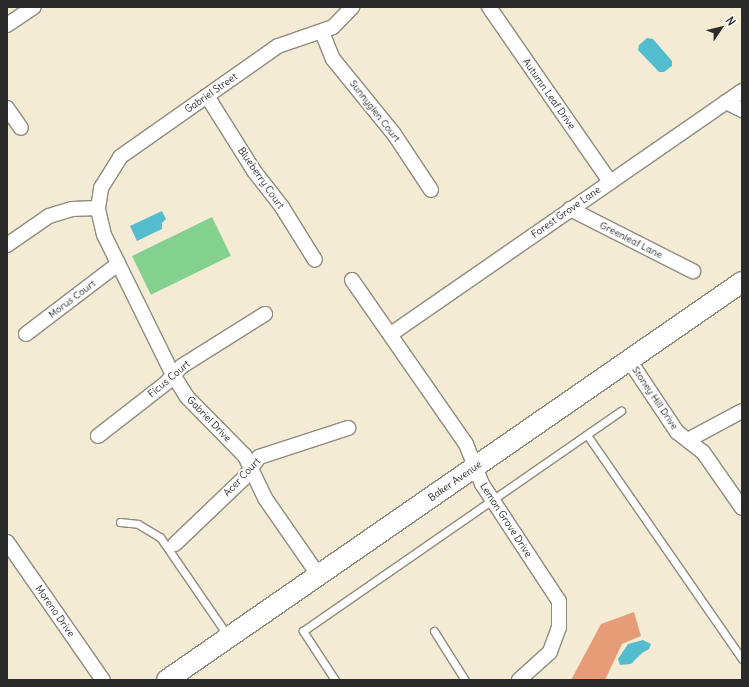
<!DOCTYPE html>
<style>
body{margin:0}
#map{position:relative;width:749px;height:687px;overflow:hidden;background:#f4ebd5;font-family:Delius,sans-serif}
div>[style]{position:absolute}
.green>*{inset:0;background:#83d08f;transform-origin:0 0}
.water>*{inset:0;background:#53bdcf}
.building>*{inset:0;background:#e69c77}
.roads{filter:drop-shadow(1px 0 #908b80) drop-shadow(-1px 0 #908b80) drop-shadow(0 1px #908b80) drop-shadow(0 -1px #908b80)}
.lane>*{height:7px;margin:-3.5px;padding:0 3.5px;transform-origin:3.5px;border-radius:3.5px;background:#fff}
.street>*{height:14px;margin:-7px;padding:0 7px;transform-origin:7px;border-radius:7px;background:#fff}
.secondary>*{height:20px;margin:-10px;padding:0 10px;transform-origin:10px;border-radius:10px;background:#fff}
span{translate:-50% -50%;white-space:nowrap;text-align:center;line-height:1.15;-webkit-text-stroke:4px #fff;paint-order:stroke}
.street-label{font-size:10px;color:#2b2b2b}
.frame{position:absolute;inset:0;border:8px solid #2b2b2b;pointer-events:none}
.north{position:absolute;left:701px;top:8px;width:40px;height:40px;-webkit-text-stroke:3px #fff;paint-order:stroke;rotate:55deg;font-size:11px;font-weight:700;line-height:16px;text-align:center;color:#2b2b2b}
.north::after{content:'';display:block;margin:auto;width:14px;height:18px;background:#2b2b2b;clip-path:polygon(50% 0,100% 100%,50% 72%,0 100%)}
</style>
<div id="map">
<div class="green">
<div style="left:212px;top:217px;width:43px;height:89px;rotate:64deg"></div>
</div>
<div class="water">
<div style="clip-path:polygon(647px 38px,653px 39px,672px 61px,672px 66px,664px 72px,659px 72px,638px 50px,639px 45px)"></div>
<div style="clip-path:polygon(162px 211px,166px 219px,162px 223px,162px 229px,137px 241px,130px 226px)"></div>
<div style="clip-path:polygon(643px 640px,651px 644px,649px 649px,642px 653px,631px 664px,620px 665px,618px 659px,628px 644px)"></div>
</div>
<div class="building">
<div style="clip-path:polygon(634px 612px,641px 636px,622px 644px,605px 680px,571px 680px,601px 624px)"></div>
</div>
<div class="roads">
<div class="lane">
<div style="left:587px;top:435px;width:272px;rotate:55.3deg"></div>
<div style="left:120px;top:522px;width:18px;rotate:6deg"></div>
<div style="left:138px;top:524px;width:26px;rotate:31deg"></div>
<div style="left:160px;top:537px;width:120px;rotate:55.5deg"></div>
<div style="left:434px;top:631px;width:58px;rotate:57.7deg"></div>
<div style="left:335px;top:680px;width:59px;rotate:-123.1deg"></div>
<div style="left:303px;top:631px;width:387px;rotate:-34.7deg"></div>
</div>
<div class="street">
<div style="left:489px;top:7px;width:213px;rotate:55.3deg"></div>
<div style="left:7px;top:25px;width:32px;rotate:-34deg"></div>
<div style="left:322px;top:32px;width:29px;rotate:68deg"></div>
<div style="left:333px;top:59px;width:97px;rotate:50.9deg"></div>
<div style="left:394px;top:134px;width:67px;rotate:56.5deg"></div>
<div style="left:207px;top:96px;width:89px;rotate:57.9deg"></div>
<div style="left:254px;top:171px;width:46px;rotate:52.1deg"></div>
<div style="left:282px;top:207px;width:62px;rotate:58.1deg"></div>
<div style="left:726px;top:102px;width:18px;rotate:27deg"></div>
<div style="left:7px;top:108px;width:24px;rotate:55deg"></div>
<div style="left:570px;top:209px;width:138px;rotate:26.8deg"></div>
<div style="left:7px;top:245px;width:51px;rotate:-34.6deg"></div>
<div style="left:49px;top:216px;width:24px;rotate:-17deg"></div>
<div style="left:72px;top:209px;width:26px;rotate:-2deg"></div>
<div style="left:352px;top:280px;width:200px;rotate:55.2deg"></div>
<div style="left:466px;top:444px;width:43px;rotate:68.2deg"></div>
<div style="left:482px;top:484px;width:140px;rotate:56.7deg"></div>
<div style="left:559px;top:601px;width:26px;rotate:90deg"></div>
<div style="left:559px;top:627px;width:27px;rotate:110deg"></div>
<div style="left:550px;top:652px;width:42px;rotate:137.9deg"></div>
<div style="left:26px;top:334px;width:116px;rotate:-37.3deg"></div>
<div style="left:391px;top:334px;width:427px;rotate:-34.7deg"></div>
<div style="left:629px;top:360px;width:87px;rotate:56.3deg"></div>
<div style="left:677px;top:432px;width:33px;rotate:38deg"></div>
<div style="left:703px;top:452px;width:68px;rotate:55.1deg"></div>
<div style="left:98px;top:436px;width:86px;rotate:-37.9deg"></div>
<div style="left:166px;top:383px;width:23px;rotate:-47deg"></div>
<div style="left:182px;top:366px;width:98px;rotate:-32.1deg"></div>
<div style="left:688px;top:440px;width:61px;rotate:-28.2deg"></div>
<div style="left:7px;top:542px;width:168px;rotate:55.2deg"></div>
<div style="left:175px;top:544px;width:95px;rotate:-43.7deg"></div>
<div style="left:244px;top:478px;width:26px;rotate:-54deg"></div>
<div style="left:259px;top:457px;width:94px;rotate:-18deg"></div>
<div style="left:319px;top:576px;width:95px;rotate:-124.7deg"></div>
<div style="left:265px;top:498px;width:47px;rotate:-115.5deg"></div>
<div style="left:245px;top:456px;width:83px;rotate:-134.5deg"></div>
<div style="left:187px;top:397px;width:26px;rotate:-122deg"></div>
<div style="left:173px;top:375px;width:156px;rotate:-116.2deg"></div>
<div style="left:104px;top:235px;width:28px;rotate:-103deg"></div>
<div style="left:98px;top:208px;width:20px;rotate:-81deg"></div>
<div style="left:101px;top:188px;width:36px;rotate:-58deg"></div>
<div style="left:120px;top:157px;width:193px;rotate:-35.1deg"></div>
<div style="left:278px;top:46px;width:58px;rotate:-19.1deg"></div>
<div style="left:333px;top:27px;width:28px;rotate:-46deg"></div>
</div>
<div class="secondary">
<div style="left:167px;top:680px;width:699px;rotate:-34.69deg"></div>
</div>
</div>
<div class="street-label">
<span style="left:211px;top:93px;rotate:-35deg">Gabriel Street</span>
<span style="left:549px;top:94px;rotate:55deg">Autumn Leaf Drive</span>
<span style="left:375px;top:111px;rotate:52deg">Sunnyglen Court</span>
<span style="left:261px;top:178px;rotate:55deg">Blueberry Court</span>
<span style="left:566px;top:212px;rotate:-35deg">Forest Grove Lane</span>
<span style="left:631px;top:240px;rotate:27deg">Greenleaf Lane</span>
<span style="left:72px;top:299px;rotate:-37deg">Morus Court</span>
<span style="left:169px;top:379px;rotate:-40deg">Ficus Court</span>
<span style="left:655px;top:398px;rotate:56deg">Stoney Hill Drive</span>
<span style="left:209px;top:419px;rotate:46deg">Gabriel Drive</span>
<span style="left:242px;top:477px;rotate:-47deg">Acer Court</span>
<span style="left:455px;top:481px;rotate:-35deg">Baker Avenue</span>
<span style="left:506px;top:520px;rotate:57deg">Lemon Grove Drive</span>
<span style="left:55px;top:611px;rotate:55deg">Moreno Drive</span>
</div>
<div class="frame"></div>
<div class="north">N</div>
</div>
